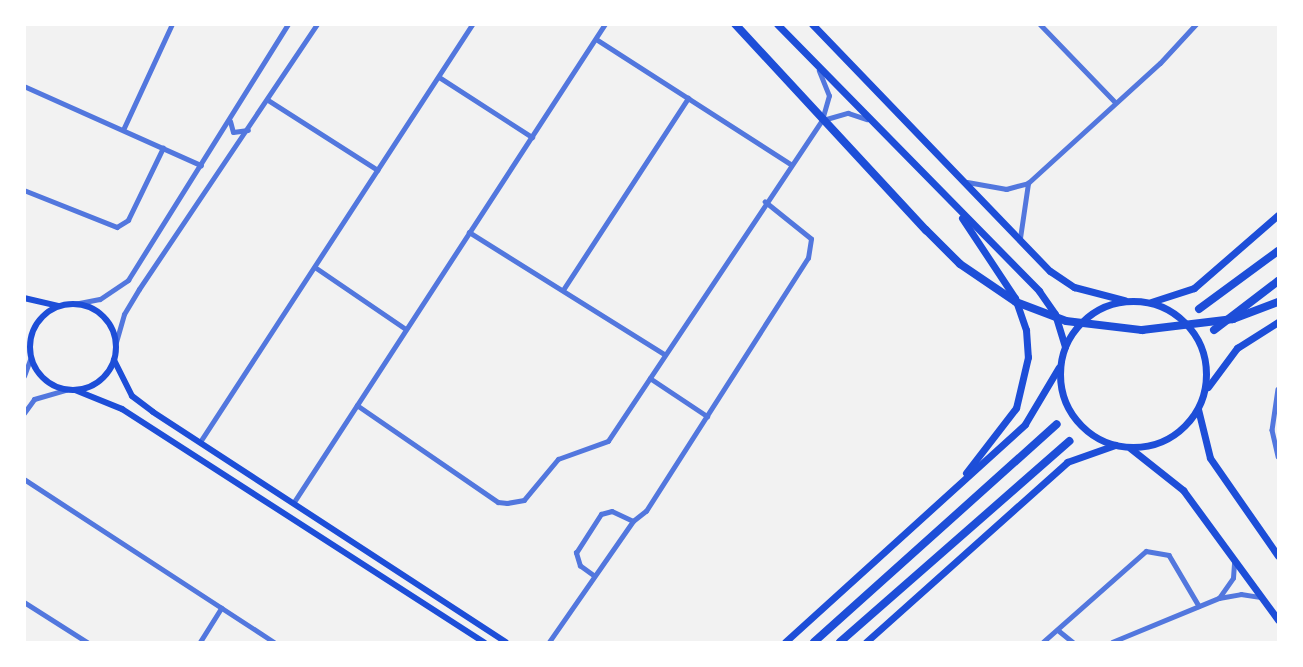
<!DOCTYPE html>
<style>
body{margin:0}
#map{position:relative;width:1303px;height:667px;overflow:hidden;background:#f2f2f2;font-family:"Roboto Condensed",sans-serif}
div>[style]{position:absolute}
.minor>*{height:4.5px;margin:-2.25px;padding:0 2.25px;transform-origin:2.25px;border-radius:2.25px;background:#5277de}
.tertiary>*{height:5px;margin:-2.5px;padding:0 2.5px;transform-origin:2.5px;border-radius:2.5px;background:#5277de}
.secondary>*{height:6px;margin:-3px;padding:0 3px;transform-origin:3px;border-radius:3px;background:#1d4ed8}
.secondary>.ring{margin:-3px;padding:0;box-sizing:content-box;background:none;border:6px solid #1d4ed8;border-radius:50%}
.primary>*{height:7px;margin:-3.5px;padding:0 3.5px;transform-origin:3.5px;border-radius:3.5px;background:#1d4ed8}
.primary>.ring{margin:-3.5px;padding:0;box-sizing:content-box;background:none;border:7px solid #1d4ed8;border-radius:50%}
.motorway>*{height:8px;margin:-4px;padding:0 4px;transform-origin:4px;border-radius:4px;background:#1d4ed8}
span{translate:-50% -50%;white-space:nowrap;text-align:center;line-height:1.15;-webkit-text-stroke:5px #fff;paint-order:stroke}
.frame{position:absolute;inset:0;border:26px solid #fff;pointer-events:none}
</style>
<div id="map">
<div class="minor">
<div style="left:1040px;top:24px;width:108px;rotate:46.1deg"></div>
<div style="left:596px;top:39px;width:232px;rotate:32.7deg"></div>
<div style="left:439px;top:77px;width:111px;rotate:32.8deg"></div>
<div style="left:24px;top:86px;width:194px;rotate:24.1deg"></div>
<div style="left:268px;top:100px;width:130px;rotate:32.5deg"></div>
<div style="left:823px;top:120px;width:26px;rotate:-16deg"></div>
<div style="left:848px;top:113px;width:20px;rotate:18deg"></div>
<div style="left:123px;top:130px;width:117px;rotate:-65.2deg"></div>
<div style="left:24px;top:190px;width:100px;rotate:21.7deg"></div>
<div style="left:117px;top:227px;width:13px;rotate:-32deg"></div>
<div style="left:128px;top:220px;width:80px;rotate:-64.1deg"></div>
<div style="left:469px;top:232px;width:230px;rotate:32deg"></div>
<div style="left:315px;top:267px;width:110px;rotate:34.3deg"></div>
<div style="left:563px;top:290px;width:229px;rotate:-56.9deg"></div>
<div style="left:650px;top:378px;width:69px;rotate:33.7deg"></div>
<div style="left:1278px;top:389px;width:41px;rotate:98.3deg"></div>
<div style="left:1272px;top:430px;width:27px;rotate:77deg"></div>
<div style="left:357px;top:405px;width:171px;rotate:34.5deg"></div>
<div style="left:498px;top:502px;width:9px;rotate:6deg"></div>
<div style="left:507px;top:503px;width:17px;rotate:-10deg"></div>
<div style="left:524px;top:500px;width:53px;rotate:-50.3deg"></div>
<div style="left:558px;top:459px;width:53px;rotate:-19.8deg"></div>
<div style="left:608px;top:441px;width:386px;rotate:-56.3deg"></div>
<div style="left:822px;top:120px;width:25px;rotate:-74deg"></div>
<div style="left:829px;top:96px;width:27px;rotate:-112deg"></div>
<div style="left:200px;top:442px;width:499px;rotate:-56.9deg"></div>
<div style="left:24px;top:479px;width:298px;rotate:33.1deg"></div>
<div style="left:294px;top:502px;width:570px;rotate:-56.95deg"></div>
<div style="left:594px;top:576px;width:17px;rotate:-144deg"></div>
<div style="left:580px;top:566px;width:14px;rotate:-107deg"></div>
<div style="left:576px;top:553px;width:46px;rotate:-57.3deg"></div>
<div style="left:601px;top:514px;width:11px;rotate:-15deg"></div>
<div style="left:612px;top:511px;width:23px;rotate:25deg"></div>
<div style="left:1219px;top:598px;width:24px;rotate:-55deg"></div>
<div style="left:1233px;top:578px;width:16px;rotate:-86deg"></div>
<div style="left:24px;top:602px;width:75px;rotate:32.4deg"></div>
<div style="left:1058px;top:630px;width:19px;rotate:39deg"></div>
<div style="left:200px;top:642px;width:40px;rotate:-58deg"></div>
<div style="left:549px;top:642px;width:147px;rotate:-55.2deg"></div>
<div style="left:633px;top:521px;width:16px;rotate:-38deg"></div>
<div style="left:646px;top:511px;width:300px;rotate:-57.4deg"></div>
<div style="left:808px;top:258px;width:19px;rotate:-81deg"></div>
<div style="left:811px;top:239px;width:59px;rotate:-141.2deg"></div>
<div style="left:1043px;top:642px;width:137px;rotate:-41.5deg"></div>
<div style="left:1146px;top:551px;width:23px;rotate:10deg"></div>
<div style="left:1169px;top:555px;width:59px;rotate:59.5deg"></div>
<div style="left:1112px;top:642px;width:116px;rotate:-22.4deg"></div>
<div style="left:1219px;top:598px;width:22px;rotate:-10deg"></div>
<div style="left:1241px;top:594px;width:18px;rotate:9deg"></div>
</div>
<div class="tertiary">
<div style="left:230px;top:121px;width:11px;rotate:75deg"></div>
<div style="left:233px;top:132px;width:15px;rotate:-8deg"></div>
<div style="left:967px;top:182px;width:40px;rotate:10deg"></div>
<div style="left:1006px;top:189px;width:23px;rotate:-15deg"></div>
<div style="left:1028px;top:183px;width:178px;rotate:-42.3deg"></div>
<div style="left:1160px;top:63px;width:53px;rotate:-47.3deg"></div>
<div style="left:1020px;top:238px;width:56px;rotate:-81.7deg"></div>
<div style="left:74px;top:304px;width:26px;rotate:-11deg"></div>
<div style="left:100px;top:299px;width:34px;rotate:-34deg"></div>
<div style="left:128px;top:280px;width:302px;rotate:-58deg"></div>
<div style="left:116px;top:342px;width:29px;rotate:-74deg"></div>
<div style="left:124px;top:314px;width:29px;rotate:-59deg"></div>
<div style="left:139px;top:289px;width:319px;rotate:-56.1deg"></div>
<div style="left:24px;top:376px;width:20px;rotate:-70deg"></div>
<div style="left:24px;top:413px;width:17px;rotate:-54deg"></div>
<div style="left:34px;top:399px;width:33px;rotate:-16deg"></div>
</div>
<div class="secondary">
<div style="left:24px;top:298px;width:35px;rotate:13deg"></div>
<div class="ring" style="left:30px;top:304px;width:80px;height:80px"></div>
<div style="left:114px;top:360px;width:40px;rotate:63.4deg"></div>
<div style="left:132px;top:396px;width:26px;rotate:37deg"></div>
<div style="left:153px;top:412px;width:421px;rotate:33.1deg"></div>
<div style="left:75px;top:390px;width:51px;rotate:22deg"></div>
<div style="left:122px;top:409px;width:431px;rotate:32.8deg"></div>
</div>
<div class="primary">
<div style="left:777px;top:24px;width:374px;rotate:45.5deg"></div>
<div style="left:1039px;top:291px;width:28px;rotate:55deg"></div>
<div style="left:1055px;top:314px;width:34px;rotate:73deg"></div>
<div style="left:812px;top:24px;width:343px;rotate:46.1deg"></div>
<div style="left:1050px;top:271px;width:29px;rotate:34deg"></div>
<div style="left:1074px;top:287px;width:52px;rotate:14.6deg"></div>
<div style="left:962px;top:218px;width:96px;rotate:56.5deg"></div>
<div style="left:1015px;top:298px;width:34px;rotate:71deg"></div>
<div style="left:1026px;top:330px;width:27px;rotate:86deg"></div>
<div style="left:1028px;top:357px;width:52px;rotate:103.2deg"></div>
<div style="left:1016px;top:408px;width:82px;rotate:127.6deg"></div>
<div class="ring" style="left:1060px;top:301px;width:139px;height:139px"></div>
<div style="left:1151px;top:302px;width:45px;rotate:-18deg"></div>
<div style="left:1194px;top:288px;width:111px;rotate:-41deg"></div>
<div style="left:1208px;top:387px;width:49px;rotate:-53.4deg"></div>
<div style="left:1237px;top:348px;width:49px;rotate:-32.4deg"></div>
<div style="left:1198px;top:409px;width:50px;rotate:76.2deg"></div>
<div style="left:1210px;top:458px;width:119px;rotate:55.2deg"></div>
<div style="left:1130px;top:448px;width:68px;rotate:38.4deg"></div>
<div style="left:1183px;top:490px;width:161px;rotate:53.8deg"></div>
<div style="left:785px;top:642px;width:324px;rotate:-42.2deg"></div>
<div style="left:1025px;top:424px;width:66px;rotate:-59.2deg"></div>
<div style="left:866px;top:642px;width:270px;rotate:-41.8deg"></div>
<div style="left:1067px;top:462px;width:51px;rotate:-19.5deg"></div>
</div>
<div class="motorway">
<div style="left:735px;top:24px;width:281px;rotate:47.2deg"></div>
<div style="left:926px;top:230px;width:48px;rotate:45deg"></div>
<div style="left:960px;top:264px;width:68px;rotate:34.2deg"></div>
<div style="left:1016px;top:302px;width:53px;rotate:20.8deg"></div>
<div style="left:1066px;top:321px;width:77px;rotate:6.8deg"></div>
<div style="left:1142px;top:330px;width:92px;rotate:-6.9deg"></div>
<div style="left:1233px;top:319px;width:48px;rotate:-20.7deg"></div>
<div style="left:1199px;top:309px;width:98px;rotate:-36.3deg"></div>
<div style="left:1214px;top:330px;width:81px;rotate:-37.4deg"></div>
<div style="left:814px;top:642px;width:326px;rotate:-41.9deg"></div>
<div style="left:840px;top:642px;width:305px;rotate:-41.2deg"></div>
</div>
<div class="frame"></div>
</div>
